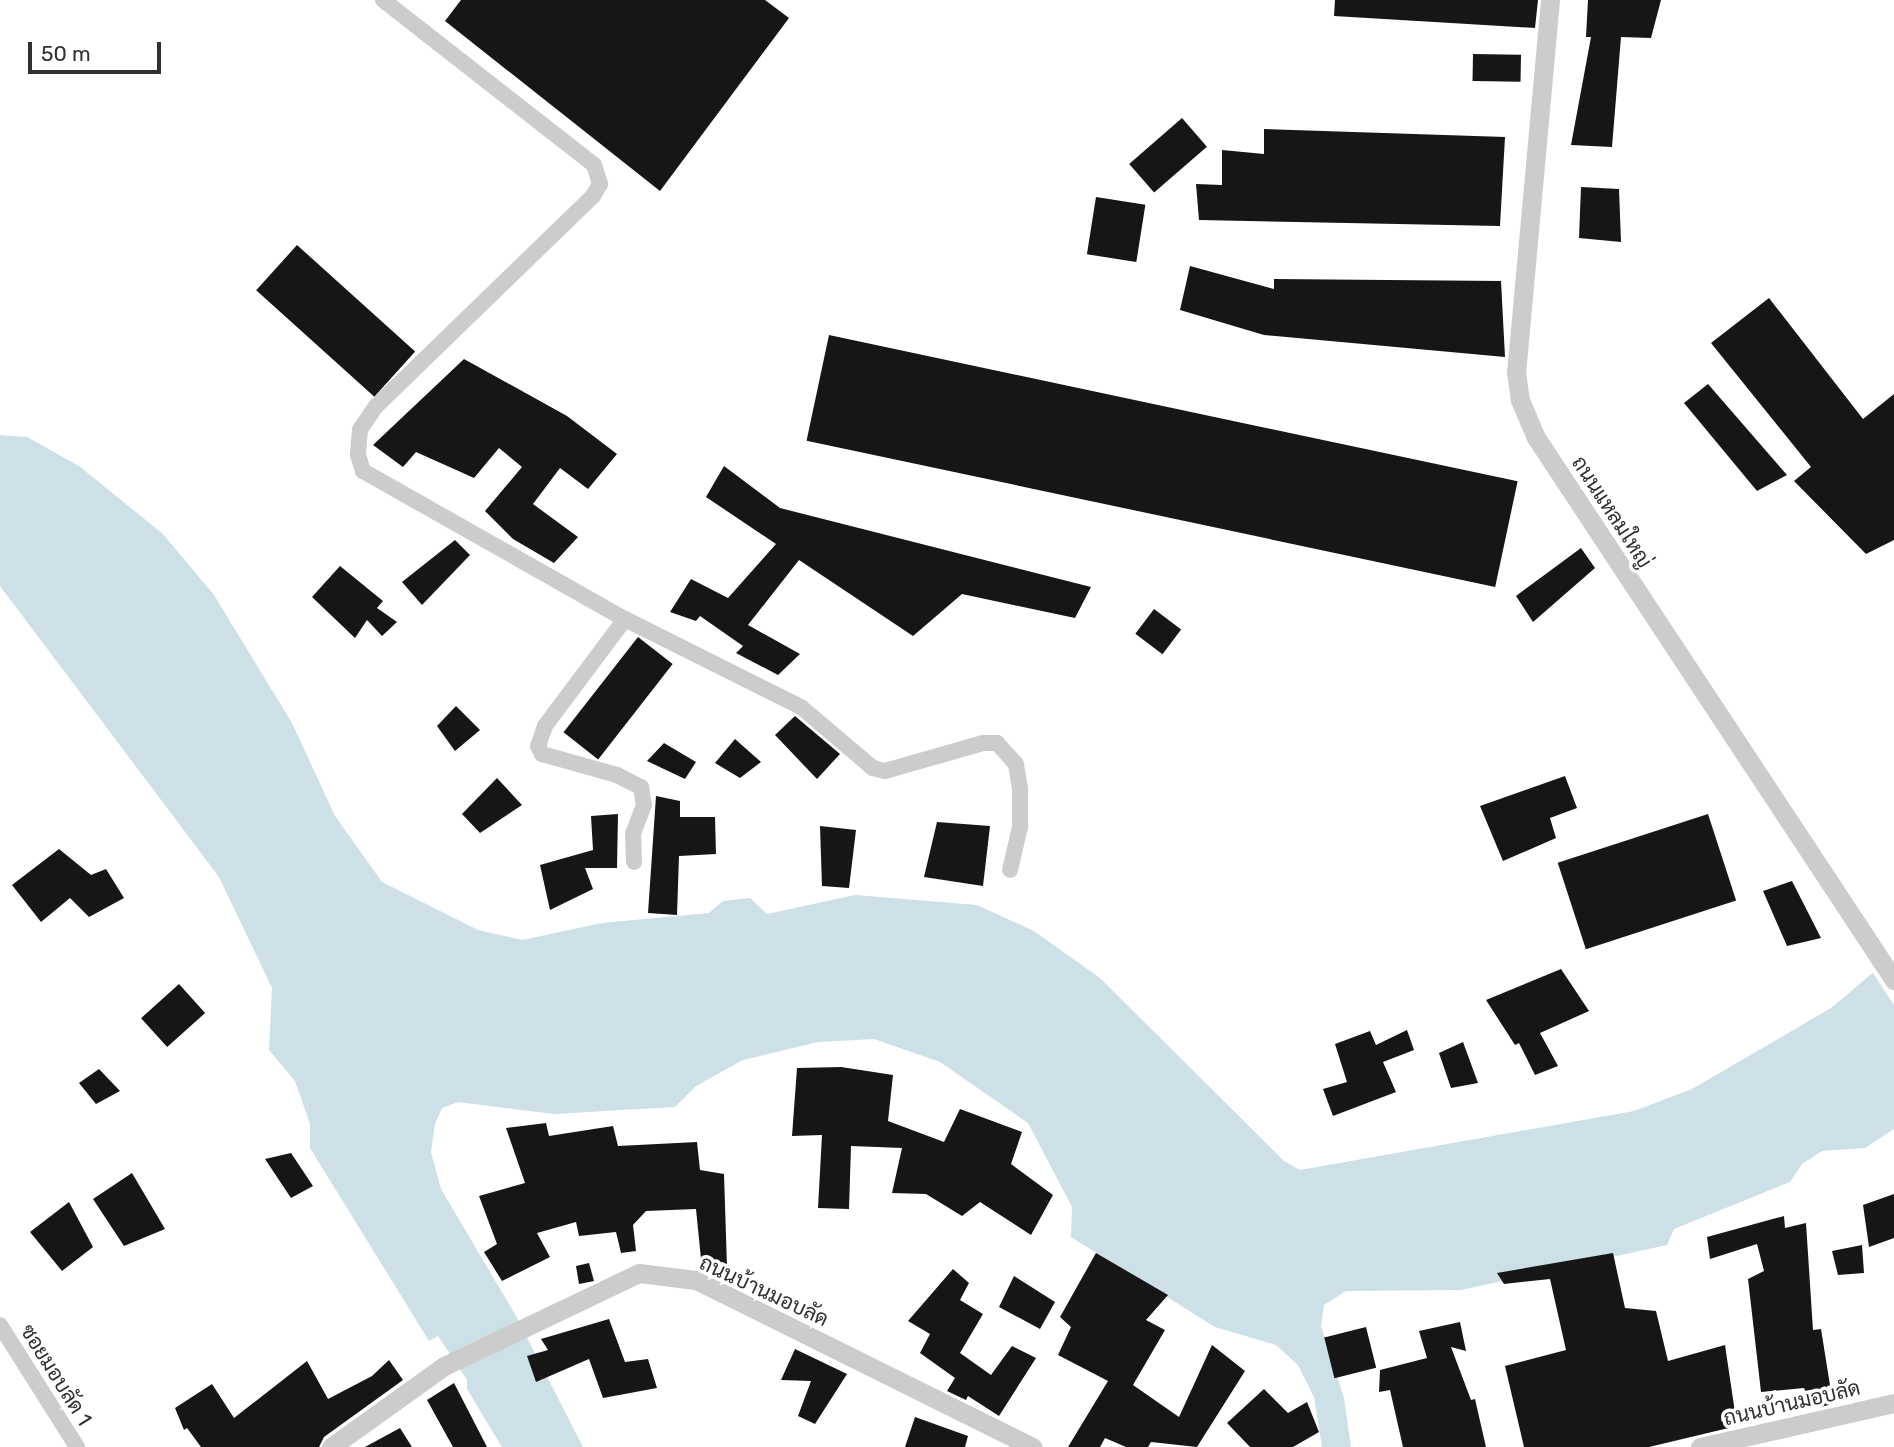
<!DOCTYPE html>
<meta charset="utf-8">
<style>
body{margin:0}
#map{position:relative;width:1894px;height:1447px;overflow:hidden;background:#fff;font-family:Rubik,Sarabun,sans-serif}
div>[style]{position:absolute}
.water>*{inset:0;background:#cddfe7}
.pier>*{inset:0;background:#fff}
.building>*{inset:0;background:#161616;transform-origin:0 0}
.minor>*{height:16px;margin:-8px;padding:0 8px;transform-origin:8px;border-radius:8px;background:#ccc}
.tertiary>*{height:19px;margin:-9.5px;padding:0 9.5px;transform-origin:9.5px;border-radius:9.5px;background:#ccc}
span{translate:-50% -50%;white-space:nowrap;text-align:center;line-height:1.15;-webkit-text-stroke:7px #fff;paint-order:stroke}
.street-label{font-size:21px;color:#2f2f2f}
.scale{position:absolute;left:28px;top:42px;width:133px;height:32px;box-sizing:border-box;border:4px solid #2f2f2f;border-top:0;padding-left:9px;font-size:21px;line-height:24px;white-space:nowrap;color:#2f2f2f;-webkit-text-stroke:5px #fff;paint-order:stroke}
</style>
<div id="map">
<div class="water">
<div style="clip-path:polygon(0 435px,27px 437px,79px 466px,163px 534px,214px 595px,292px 723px,335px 816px,382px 882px,478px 930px,522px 940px,602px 923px,709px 913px,723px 901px,750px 898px,767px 914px,855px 895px,977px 905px,1034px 931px,1100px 978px,1284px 1161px,1300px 1170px,1634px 1111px,1692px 1089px,1831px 1008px,1894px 955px,1894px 1129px,1865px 1148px,1822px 1151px,1802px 1164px,1790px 1182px,1674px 1229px,1667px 1245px,1461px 1290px,1346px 1291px,1324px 1305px,1321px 1326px,1344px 1398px,1351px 1447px,1322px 1447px,1314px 1397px,1298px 1365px,1276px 1345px,1215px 1327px,1071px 1237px,1072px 1207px,1028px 1123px,940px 1062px,874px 1039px,818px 1042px,743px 1060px,696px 1086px,675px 1107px,554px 1114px,458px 1102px,442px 1108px,435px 1124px,431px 1152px,441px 1189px,516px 1316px,583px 1447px,502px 1447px,467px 1389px,467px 1380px,438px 1336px,429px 1341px,310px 1148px,310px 1124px,295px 1081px,269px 1050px,272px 988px,219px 877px,0 586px)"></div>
</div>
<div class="pier">
<div style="clip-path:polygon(1894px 951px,1894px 1005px,1871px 970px)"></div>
</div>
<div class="building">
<div style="clip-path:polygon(461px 0,765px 0,789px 18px,660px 191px,445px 21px)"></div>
<div style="clip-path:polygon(1335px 0,1538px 0,1535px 28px,1334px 16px)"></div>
<div style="clip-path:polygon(1588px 0,1661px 0,1651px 38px,1621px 37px,1612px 147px,1571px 145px,1591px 37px,1586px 37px)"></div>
<div style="left:1473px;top:54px;width:48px;height:27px;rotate:1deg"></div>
<div style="left:1182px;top:118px;width:38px;height:70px;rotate:49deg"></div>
<div style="clip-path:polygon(1264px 129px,1505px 137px,1500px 226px,1199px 220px,1196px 184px,1222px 185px,1222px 150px,1264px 154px)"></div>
<div style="clip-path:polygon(1581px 187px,1619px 189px,1621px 242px,1579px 238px)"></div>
<div style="left:1096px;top:197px;width:50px;height:58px;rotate:9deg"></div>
<div style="left:297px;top:245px;width:159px;height:61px;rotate:42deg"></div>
<div style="clip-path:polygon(1190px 266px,1274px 289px,1274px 279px,1501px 281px,1505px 357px,1264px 335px,1180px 310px)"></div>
<div style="clip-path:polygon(1769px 298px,1863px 419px,1894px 394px,1894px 540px,1866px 554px,1794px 481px,1811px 467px,1711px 343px)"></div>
<div style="left:829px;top:335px;width:704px;height:108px;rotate:12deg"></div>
<div style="clip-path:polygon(464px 359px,567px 416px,617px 454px,588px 489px,560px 468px,533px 504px,578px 537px,554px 563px,513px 539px,485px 511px,522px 467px,499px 448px,474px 478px,416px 452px,403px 467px,373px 445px)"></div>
<div style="clip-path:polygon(1708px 384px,1787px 475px,1757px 491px,1684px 403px)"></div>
<div style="clip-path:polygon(724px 466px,780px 508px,1091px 587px,1075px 618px,962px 594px,913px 636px,799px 560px,748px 625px,800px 654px,778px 675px,736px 653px,743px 646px,700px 616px,696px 621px,670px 612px,691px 579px,728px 598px,776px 544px,706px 497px)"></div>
<div style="clip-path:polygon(455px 540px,470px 555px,422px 605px,402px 582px)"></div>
<div style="clip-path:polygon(1581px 548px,1595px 568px,1533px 622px,1516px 596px)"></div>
<div style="clip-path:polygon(340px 566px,383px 601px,377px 608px,397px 622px,382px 636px,367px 620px,355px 638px,312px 597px)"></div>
<div style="left:1154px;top:609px;width:34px;height:31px;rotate:37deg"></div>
<div style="left:638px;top:637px;width:44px;height:121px;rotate:38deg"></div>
<div style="clip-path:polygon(456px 706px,480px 730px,455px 751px,437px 726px)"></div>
<div style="clip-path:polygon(795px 716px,840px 754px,817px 779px,775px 735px)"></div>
<div style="clip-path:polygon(735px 739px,761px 762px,740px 778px,715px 763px)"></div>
<div style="clip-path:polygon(664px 743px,696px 762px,685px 779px,647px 761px)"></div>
<div style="clip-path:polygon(1565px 776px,1577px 808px,1550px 818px,1556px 838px,1503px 861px,1480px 806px)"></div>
<div style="clip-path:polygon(497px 778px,522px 805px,480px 833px,462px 814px)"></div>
<div style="clip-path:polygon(656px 796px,680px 801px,680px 817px,715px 817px,716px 854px,679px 856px,677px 915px,648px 913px)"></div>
<div style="clip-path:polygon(618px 814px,617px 868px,585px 868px,593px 889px,550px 910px,540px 865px,593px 850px,591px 816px)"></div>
<div style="left:1708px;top:814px;width:91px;height:158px;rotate:72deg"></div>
<div style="clip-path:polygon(937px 822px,990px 826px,983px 886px,924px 877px)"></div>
<div style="clip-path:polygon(820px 826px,856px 830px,849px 888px,822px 886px)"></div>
<div style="clip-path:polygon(59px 849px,91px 875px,106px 869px,124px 898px,89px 917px,70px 898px,41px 922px,12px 885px)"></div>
<div style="clip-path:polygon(1792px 881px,1821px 938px,1787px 946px,1763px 891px)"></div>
<div style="clip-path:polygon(1561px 969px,1589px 1011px,1540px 1033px,1558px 1066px,1535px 1075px,1519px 1043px,1515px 1045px,1486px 1000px)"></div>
<div style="left:179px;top:984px;width:39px;height:51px;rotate:48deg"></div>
<div style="clip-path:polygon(1407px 1030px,1414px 1050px,1383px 1062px,1396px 1092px,1333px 1116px,1323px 1089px,1347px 1082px,1335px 1044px,1370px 1031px,1376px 1045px)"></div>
<div style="clip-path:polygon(1463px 1042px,1478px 1083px,1451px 1088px,1439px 1053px)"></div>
<div style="clip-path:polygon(841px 1067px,893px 1075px,888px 1121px,944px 1142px,960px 1109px,1022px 1132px,1011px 1164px,1053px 1195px,1031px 1235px,980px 1202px,962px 1216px,926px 1194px,892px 1193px,902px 1148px,851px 1146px,849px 1209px,818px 1208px,822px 1135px,792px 1136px,797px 1068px)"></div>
<div style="clip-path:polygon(99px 1069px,120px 1091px,96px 1104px,79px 1083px)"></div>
<div style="clip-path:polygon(546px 1123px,549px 1136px,613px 1126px,618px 1146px,697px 1142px,700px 1170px,724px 1174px,727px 1267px,702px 1269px,696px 1209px,646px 1211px,633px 1225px,636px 1251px,621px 1253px,616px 1232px,579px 1236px,576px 1222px,537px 1233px,550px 1257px,502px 1281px,484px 1252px,497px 1244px,479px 1196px,525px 1183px,506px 1128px)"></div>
<div style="clip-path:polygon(291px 1153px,313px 1186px,291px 1198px,265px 1159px)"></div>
<div style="clip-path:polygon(132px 1173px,165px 1229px,124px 1246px,93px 1199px)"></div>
<div style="clip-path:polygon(1894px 1194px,1894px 1238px,1869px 1247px,1863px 1205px)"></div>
<div style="clip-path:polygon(69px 1202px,93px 1247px,62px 1271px,30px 1232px)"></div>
<div style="clip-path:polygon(1784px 1216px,1785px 1228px,1806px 1223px,1813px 1330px,1821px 1329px,1833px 1404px,1820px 1407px,1813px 1407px,1804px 1388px,1761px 1392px,1748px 1279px,1764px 1271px,1757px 1244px,1710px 1259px,1707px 1237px)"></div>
<div style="clip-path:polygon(1862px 1245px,1864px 1273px,1838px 1275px,1832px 1251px)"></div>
<div style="clip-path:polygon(1096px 1253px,1168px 1295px,1146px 1320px,1165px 1330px,1133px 1385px,1179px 1417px,1212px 1345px,1245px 1371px,1197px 1447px,1151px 1442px,1148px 1447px,1126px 1447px,1105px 1438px,1100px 1447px,1068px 1447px,1108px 1381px,1058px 1355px,1071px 1327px,1060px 1317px)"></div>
<div style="clip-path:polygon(1613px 1253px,1625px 1308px,1656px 1311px,1668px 1361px,1725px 1345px,1737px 1426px,1649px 1447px,1524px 1447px,1505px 1366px,1566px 1350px,1550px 1279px,1504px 1284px,1497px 1273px)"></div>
<div style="clip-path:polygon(589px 1263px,594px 1281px,579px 1284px,576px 1266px)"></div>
<div style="clip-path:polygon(953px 1269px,969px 1283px,960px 1300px,983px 1314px,960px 1353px,991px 1375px,1012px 1346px,1036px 1358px,999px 1416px,968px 1396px,966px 1400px,947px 1391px,955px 1378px,920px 1353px,930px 1334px,908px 1321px)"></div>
<div style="clip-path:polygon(1014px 1276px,1055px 1302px,1040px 1329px,999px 1307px)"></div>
<div style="clip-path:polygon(609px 1319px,625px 1362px,648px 1359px,657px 1388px,603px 1398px,589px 1359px,536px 1382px,527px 1356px,548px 1350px,541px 1339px)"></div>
<div style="clip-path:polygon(1460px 1322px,1466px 1351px,1451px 1347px,1471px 1400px,1475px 1399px,1486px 1447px,1403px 1447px,1390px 1390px,1379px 1392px,1380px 1370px,1427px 1358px,1419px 1331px)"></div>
<div style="left:1366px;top:1327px;width:42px;height:43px;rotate:76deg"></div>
<div style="clip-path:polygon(795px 1349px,847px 1374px,815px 1424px,798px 1416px,811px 1381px,781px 1380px)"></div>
<div style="clip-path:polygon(389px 1360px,403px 1380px,324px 1437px,319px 1447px,201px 1447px,187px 1428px,184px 1430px,175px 1408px,212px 1384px,234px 1418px,307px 1361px,328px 1399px,372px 1376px)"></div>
<div style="clip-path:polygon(454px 1383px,487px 1447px,453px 1447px,427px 1400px)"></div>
<div style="clip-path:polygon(1264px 1389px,1288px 1413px,1307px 1402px,1319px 1432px,1293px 1447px,1250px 1447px,1227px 1423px)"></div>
<div style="clip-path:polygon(915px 1417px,968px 1436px,965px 1447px,905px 1447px)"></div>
<div style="clip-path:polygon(400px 1428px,412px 1447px,365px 1447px)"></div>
</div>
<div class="minor">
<div style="left:383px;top:0;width:268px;rotate:38deg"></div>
<div style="left:594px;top:165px;width:20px;rotate:72deg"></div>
<div style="left:600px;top:184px;width:14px;rotate:120deg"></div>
<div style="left:593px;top:196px;width:302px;rotate:135.9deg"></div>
<div style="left:376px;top:406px;width:29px;rotate:124deg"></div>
<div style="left:360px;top:430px;width:25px;rotate:95deg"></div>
<div style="left:358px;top:455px;width:17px;rotate:73deg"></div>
<div style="left:363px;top:471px;width:301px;rotate:29.5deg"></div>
<div style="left:625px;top:619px;width:197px;rotate:26.6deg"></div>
<div style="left:801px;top:707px;width:94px;rotate:40.3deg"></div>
<div style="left:873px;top:768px;width:12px;rotate:14deg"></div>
<div style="left:885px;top:771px;width:102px;rotate:-15.9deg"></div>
<div style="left:983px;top:743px;width:14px"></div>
<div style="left:997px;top:743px;width:28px;rotate:48deg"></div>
<div style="left:1016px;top:764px;width:26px;rotate:81deg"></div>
<div style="left:1020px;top:790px;width:37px;rotate:90deg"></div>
<div style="left:1020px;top:827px;width:44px;rotate:103.1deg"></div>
<div style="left:625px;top:619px;width:134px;rotate:126.8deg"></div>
<div style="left:545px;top:726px;width:21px;rotate:109deg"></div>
<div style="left:538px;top:746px;width:9px;rotate:63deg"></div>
<div style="left:542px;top:754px;width:78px;rotate:15.6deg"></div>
<div style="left:617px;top:775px;width:27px;rotate:27deg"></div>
<div style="left:641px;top:787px;width:18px;rotate:81deg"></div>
<div style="left:644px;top:805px;width:30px;rotate:111deg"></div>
<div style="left:633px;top:833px;width:29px;rotate:88deg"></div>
<div style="left:0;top:1325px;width:144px;rotate:57.7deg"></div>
</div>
<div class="tertiary">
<div style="left:1550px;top:0;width:374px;rotate:95.2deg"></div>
<div style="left:1516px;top:372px;width:28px;rotate:82deg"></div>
<div style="left:1520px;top:400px;width:39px;rotate:67deg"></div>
<div style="left:1535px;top:436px;width:652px;rotate:56.58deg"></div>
<div style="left:331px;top:1447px;width:139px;rotate:-35.6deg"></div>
<div style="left:444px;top:1366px;width:216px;rotate:-25.5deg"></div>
<div style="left:639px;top:1273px;width:57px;rotate:7deg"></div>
<div style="left:696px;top:1280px;width:376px;rotate:26.4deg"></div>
<div style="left:1700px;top:1447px;width:199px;rotate:-12.8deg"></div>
</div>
<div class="street-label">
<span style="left:1612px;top:512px;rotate:57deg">ถนนแหลมใหญ่</span>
<span style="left:764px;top:1291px;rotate:25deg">ถนนบ้านมอบลัด</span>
<span style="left:56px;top:1375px;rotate:58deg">ซอยมอบลัด 1</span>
<span style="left:1792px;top:1403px;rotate:-13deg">ถนนบ้านมอบลัด</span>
</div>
<div class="scale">50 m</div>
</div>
